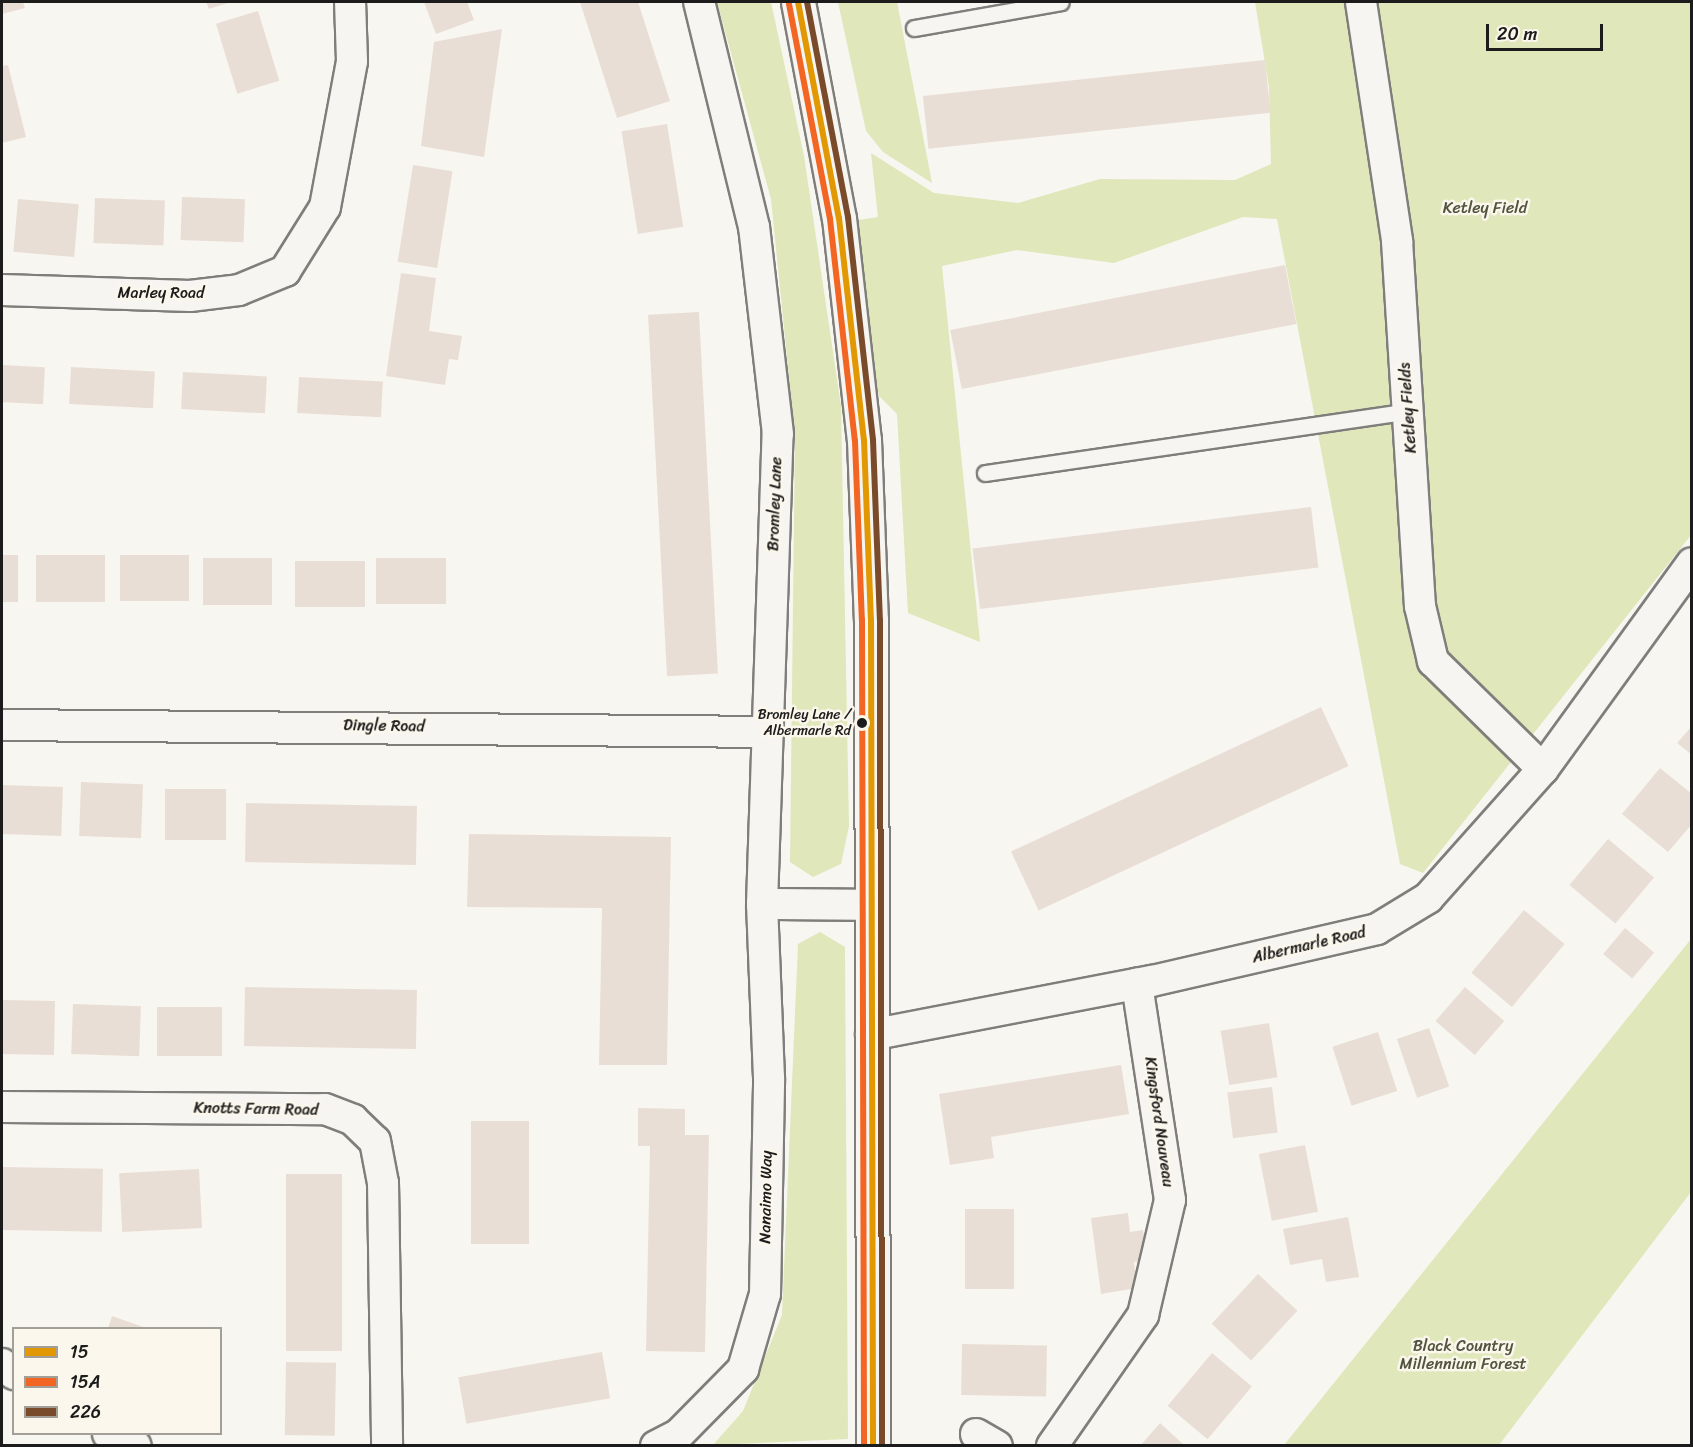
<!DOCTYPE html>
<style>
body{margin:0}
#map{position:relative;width:1693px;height:1447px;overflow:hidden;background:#f8f6f0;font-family:Sriracha,sans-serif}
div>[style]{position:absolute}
.green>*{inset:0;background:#e0e7ba}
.building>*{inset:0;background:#e9ded5;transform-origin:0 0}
.roads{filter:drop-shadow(2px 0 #7f7e7b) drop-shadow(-2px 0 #7f7e7b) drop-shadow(0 2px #7f7e7b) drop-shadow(0 -2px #7f7e7b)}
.service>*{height:15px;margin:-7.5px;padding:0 7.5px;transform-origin:7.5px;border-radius:7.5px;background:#f6f5f1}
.minor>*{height:30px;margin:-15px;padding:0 15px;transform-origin:15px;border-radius:15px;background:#f6f5f1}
.tertiary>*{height:33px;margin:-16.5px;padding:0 16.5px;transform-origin:16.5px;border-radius:16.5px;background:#f6f5f1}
.bus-1>*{height:6px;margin:-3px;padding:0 3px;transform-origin:3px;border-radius:3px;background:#e19803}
.bus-2>*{height:6px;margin:-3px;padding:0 3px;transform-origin:3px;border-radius:3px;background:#f26522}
.bus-3>*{height:6px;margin:-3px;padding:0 3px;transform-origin:3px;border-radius:3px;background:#7a4b2a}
.dots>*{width:16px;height:16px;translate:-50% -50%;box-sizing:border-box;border:3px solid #fbf7ec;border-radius:50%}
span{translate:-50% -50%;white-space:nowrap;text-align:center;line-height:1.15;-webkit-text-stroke:5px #fbf7ec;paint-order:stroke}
.bus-label{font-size:14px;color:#1c1c1c}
.right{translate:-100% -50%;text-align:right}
.park-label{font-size:16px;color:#51553e}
.street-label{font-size:16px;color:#1c1c1c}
.frame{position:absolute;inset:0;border:3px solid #1c1c1c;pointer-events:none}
.legend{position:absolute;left:12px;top:1327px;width:210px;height:108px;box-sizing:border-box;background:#fbf7ec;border:2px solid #a29f99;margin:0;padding:8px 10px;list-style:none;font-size:18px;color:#1c1c1c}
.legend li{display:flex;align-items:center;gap:12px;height:30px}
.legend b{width:30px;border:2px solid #a29f99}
.scale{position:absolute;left:1486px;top:24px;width:117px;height:27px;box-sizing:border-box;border:3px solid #1c1c1c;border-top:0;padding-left:8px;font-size:18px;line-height:21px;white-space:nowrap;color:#1c1c1c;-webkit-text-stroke:4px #fbf7ec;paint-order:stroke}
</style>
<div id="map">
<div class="green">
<div style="clip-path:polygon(717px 2px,771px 2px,804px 156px,841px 406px,849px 826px,841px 864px,813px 877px,790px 862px,795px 436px,771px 199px)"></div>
<div style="clip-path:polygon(838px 2px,897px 2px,932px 183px,883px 152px,866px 131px)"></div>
<div style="clip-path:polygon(1255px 2px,1691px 2px,1691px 535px,1423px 873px,1400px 864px,1277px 219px,1243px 217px,1114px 263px,1017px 250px,942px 266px,980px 642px,908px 613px,897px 414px,879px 396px,859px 297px,852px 221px,878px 217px,871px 153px,934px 193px,1018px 203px,1100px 179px,1235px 180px,1271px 164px,1269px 87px)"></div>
<div style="clip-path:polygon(820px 932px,845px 947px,848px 1439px,713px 1445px,743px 1411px,782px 1315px,798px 944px)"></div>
<div style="clip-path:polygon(1691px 939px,1691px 1192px,1499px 1445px,1284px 1445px)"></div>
</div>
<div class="building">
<div style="clip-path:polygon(2px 2px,23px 2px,25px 8px,2px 14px)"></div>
<div style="clip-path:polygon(206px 2px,231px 2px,209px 9px)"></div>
<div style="clip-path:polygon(424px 2px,467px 2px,474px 20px,436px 34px)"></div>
<div style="clip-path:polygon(580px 2px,638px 2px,670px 101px,617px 118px)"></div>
<div style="left:258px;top:11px;width:73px;height:44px;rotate:73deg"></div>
<div style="clip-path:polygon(502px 29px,484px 157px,421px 146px,434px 42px)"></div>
<div style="left:1265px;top:60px;width:53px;height:344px;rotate:84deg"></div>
<div style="clip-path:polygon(8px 65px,26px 137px,2px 143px,2px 66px)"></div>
<div style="left:667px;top:124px;width:104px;height:46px;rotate:81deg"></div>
<div style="left:413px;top:165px;width:40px;height:98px;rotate:9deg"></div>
<div style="left:182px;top:197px;width:63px;height:43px;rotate:2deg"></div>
<div style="left:95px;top:198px;width:70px;height:45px;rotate:2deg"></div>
<div style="left:18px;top:199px;width:61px;height:53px;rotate:5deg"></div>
<div style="left:1285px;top:265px;width:60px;height:341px;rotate:79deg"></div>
<div style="clip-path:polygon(401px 273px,436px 278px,429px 331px,462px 336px,458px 360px,449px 359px,445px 385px,386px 376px)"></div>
<div style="left:699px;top:312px;width:362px;height:51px;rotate:87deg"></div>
<div style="left:2px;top:365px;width:43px;height:37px;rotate:3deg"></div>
<div style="left:71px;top:367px;width:84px;height:37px;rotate:3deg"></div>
<div style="left:183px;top:372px;width:84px;height:37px;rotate:3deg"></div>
<div style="left:299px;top:377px;width:84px;height:36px;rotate:3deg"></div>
<div style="left:1311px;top:507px;width:61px;height:341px;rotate:83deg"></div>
<div style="left:2px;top:555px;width:16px;height:47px"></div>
<div style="left:36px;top:555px;width:69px;height:47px"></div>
<div style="left:120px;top:555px;width:69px;height:46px"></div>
<div style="left:203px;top:558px;width:69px;height:47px"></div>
<div style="left:376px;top:558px;width:70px;height:46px"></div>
<div style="left:295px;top:561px;width:70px;height:46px"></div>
<div style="left:1321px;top:707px;width:65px;height:342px;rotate:65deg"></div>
<div style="clip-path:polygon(1692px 726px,1692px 755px,1677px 743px)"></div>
<div style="clip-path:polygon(1660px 768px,1692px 794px,1692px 824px,1668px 852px,1622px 814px)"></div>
<div style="left:81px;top:782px;width:62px;height:54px;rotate:2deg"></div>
<div style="left:3px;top:785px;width:60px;height:49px;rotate:2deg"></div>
<div style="left:165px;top:789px;width:61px;height:51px"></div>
<div style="left:246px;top:803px;width:171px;height:59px;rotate:1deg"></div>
<div style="clip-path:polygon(469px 834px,671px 837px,667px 1065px,599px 1065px,602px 908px,467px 907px)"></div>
<div style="left:1608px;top:839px;width:60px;height:60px;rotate:40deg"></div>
<div style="left:1524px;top:910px;width:53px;height:82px;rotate:40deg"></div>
<div style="left:1625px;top:928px;width:38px;height:34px;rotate:40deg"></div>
<div style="left:245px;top:987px;width:172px;height:59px;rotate:1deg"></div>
<div style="left:1465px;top:987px;width:52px;height:45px;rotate:41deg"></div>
<div style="left:2px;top:1000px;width:53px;height:54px;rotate:1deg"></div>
<div style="left:73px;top:1004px;width:68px;height:50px;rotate:2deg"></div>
<div style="left:157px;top:1007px;width:65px;height:49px"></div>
<div style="left:1269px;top:1023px;width:55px;height:49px;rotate:81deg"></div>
<div style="left:1429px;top:1028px;width:62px;height:34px;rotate:71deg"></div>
<div style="left:1378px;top:1032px;width:62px;height:48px;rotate:72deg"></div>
<div style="clip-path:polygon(1121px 1065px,1129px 1114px,991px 1137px,994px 1158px,950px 1165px,939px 1094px)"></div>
<div style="left:1272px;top:1087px;width:46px;height:45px;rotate:83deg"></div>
<div style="clip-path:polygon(638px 1108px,685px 1109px,685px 1135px,709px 1135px,705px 1352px,646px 1351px,650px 1146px,638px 1146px)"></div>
<div style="left:471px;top:1121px;width:58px;height:123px"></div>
<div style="left:1305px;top:1145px;width:68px;height:47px;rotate:79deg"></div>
<div style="left:2px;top:1167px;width:101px;height:63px;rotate:1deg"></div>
<div style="left:199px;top:1169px;width:59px;height:80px;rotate:87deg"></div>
<div style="left:286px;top:1174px;width:56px;height:177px"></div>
<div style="left:965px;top:1209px;width:49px;height:80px"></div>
<div style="clip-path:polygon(1128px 1213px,1130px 1232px,1143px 1230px,1148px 1260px,1134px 1262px,1137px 1288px,1101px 1294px,1091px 1218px)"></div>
<div style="clip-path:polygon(1348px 1217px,1359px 1277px,1326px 1282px,1322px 1259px,1290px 1265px,1283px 1229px)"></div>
<div style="left:1258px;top:1274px;width:54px;height:68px;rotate:43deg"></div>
<div style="clip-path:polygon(112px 1316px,146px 1328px,108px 1328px)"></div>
<div style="left:962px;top:1344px;width:85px;height:51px;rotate:1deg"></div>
<div style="left:602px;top:1352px;width:47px;height:146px;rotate:80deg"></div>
<div style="left:1212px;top:1353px;width:52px;height:69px;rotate:40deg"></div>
<div style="left:286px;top:1362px;width:50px;height:73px;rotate:1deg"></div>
<div style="clip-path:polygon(1160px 1423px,1185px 1446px,1140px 1446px)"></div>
</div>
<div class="roads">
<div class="service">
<div style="left:914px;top:28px;width:149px;rotate:-10deg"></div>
<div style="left:985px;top:473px;width:429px;rotate:-8.3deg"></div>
</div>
<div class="minor">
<div style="left:1361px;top:2px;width:242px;rotate:81.4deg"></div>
<div style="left:1397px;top:241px;width:366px;rotate:86.4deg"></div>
<div style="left:1420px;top:606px;width:57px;rotate:76.7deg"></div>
<div style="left:1433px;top:661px;width:154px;rotate:44.5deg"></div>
<div style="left:2px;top:290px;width:188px;rotate:1.8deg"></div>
<div style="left:190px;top:296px;width:49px;rotate:-7deg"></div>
<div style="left:239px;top:290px;width:50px;rotate:-22.4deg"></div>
<div style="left:285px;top:271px;width:75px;rotate:-58deg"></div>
<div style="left:325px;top:207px;width:148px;rotate:-79.5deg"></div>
<div style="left:352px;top:61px;width:59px;rotate:-91.9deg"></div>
<div style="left:2px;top:725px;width:765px;rotate:0.52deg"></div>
<div style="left:762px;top:904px;width:109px;rotate:0.5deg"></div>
<div style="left:871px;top:1035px;width:286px;rotate:-10.9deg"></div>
<div style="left:1152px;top:981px;width:231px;rotate:-13deg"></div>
<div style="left:1377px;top:929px;width:60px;rotate:-31.3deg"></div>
<div style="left:1428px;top:898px;width:173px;rotate:-48.3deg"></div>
<div style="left:1543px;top:769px;width:254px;rotate:-54.1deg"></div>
<div style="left:2px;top:1107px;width:323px;rotate:0.4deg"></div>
<div style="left:325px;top:1109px;width:30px;rotate:21deg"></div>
<div style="left:353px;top:1120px;width:30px;rotate:44deg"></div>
<div style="left:375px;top:1141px;width:43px;rotate:79.2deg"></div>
<div style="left:383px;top:1183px;width:263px;rotate:89.1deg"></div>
<div style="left:2px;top:1364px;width:16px;rotate:40deg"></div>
<div style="left:108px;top:1434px;width:30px;rotate:23deg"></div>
<div style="left:976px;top:1434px;width:24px;rotate:30deg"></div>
<div style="left:656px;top:1446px;width:25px;rotate:-27deg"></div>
<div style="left:678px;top:1435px;width:93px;rotate:-45.4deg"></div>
<div style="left:743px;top:1369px;width:78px;rotate:-73.7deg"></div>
<div style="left:765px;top:1294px;width:216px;rotate:-88.9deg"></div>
<div style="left:769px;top:1078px;width:174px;rotate:-92.3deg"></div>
<div style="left:762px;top:904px;width:470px;rotate:-88.1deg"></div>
<div style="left:778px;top:434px;width:208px;rotate:-96.6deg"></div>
<div style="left:754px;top:227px;width:232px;rotate:-103.7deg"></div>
<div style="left:1052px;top:1446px;width:160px;rotate:-55.2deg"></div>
<div style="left:1143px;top:1315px;width:118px;rotate:-76.8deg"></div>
<div style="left:1170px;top:1200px;width:219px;rotate:-98.7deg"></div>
</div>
<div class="tertiary">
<div style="left:798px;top:2px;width:220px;rotate:79.3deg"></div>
<div style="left:839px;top:218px;width:223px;rotate:83.6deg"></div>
<div style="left:864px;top:440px;width:180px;rotate:87.8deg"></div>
<div style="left:871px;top:620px;width:826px;rotate:89.86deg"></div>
</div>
</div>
<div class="bus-1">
<div style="left:798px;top:2px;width:220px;rotate:79.3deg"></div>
<div style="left:839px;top:218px;width:223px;rotate:83.6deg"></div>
<div style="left:864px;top:440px;width:180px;rotate:87.8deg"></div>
<div style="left:871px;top:620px;width:826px;rotate:89.86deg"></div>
</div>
<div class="bus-2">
<div style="left:789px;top:4px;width:219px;rotate:79.2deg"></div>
<div style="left:830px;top:219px;width:223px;rotate:83.6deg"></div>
<div style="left:855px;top:441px;width:179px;rotate:87.8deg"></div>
<div style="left:862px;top:620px;width:826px;rotate:89.86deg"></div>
</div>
<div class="bus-3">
<div style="left:807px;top:2px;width:219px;rotate:79.2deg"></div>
<div style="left:848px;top:217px;width:224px;rotate:83.6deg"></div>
<div style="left:873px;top:440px;width:180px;rotate:87.8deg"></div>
<div style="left:880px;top:620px;width:826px;rotate:89.86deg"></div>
</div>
<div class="dots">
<div style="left:862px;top:723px;background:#1c1c1c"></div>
</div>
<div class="bus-label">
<span class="right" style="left:851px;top:723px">Bromley Lane /<br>Albermarle Rd</span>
</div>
<div class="park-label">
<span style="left:1485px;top:208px">Ketley Field</span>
<span style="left:1463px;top:1355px">Black Country<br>Millennium Forest</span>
</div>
<div class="street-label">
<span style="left:161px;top:293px">Marley Road</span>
<span style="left:1408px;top:408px;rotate:-94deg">Ketley Fields</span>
<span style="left:775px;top:504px;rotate:-88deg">Bromley Lane</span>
<span style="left:384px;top:726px;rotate:1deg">Dingle Road</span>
<span style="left:1309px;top:945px;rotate:-13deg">Albermarle Road</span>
<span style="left:256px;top:1109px;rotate:1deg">Knotts Farm Road</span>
<span style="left:1159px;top:1122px;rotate:82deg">Kingsford Nouveau</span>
<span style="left:766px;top:1197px;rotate:-89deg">Nanaimo Way</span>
</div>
<div class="frame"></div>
<ul class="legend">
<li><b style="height:8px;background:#e19803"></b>15</li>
<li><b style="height:8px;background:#f26522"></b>15A</li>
<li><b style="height:8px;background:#7a4b2a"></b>226</li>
</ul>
<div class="scale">20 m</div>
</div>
